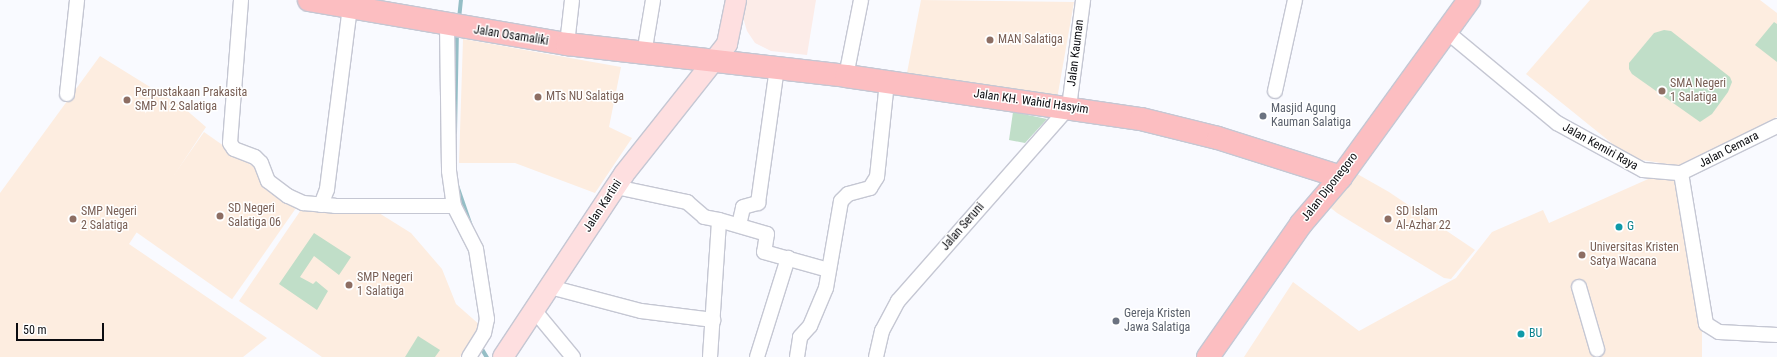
<!DOCTYPE html>
<style>
body{margin:0}
#map{position:relative;width:1777px;height:357px;overflow:hidden;background:#f9faff;font-family:"Roboto Condensed",sans-serif}
div>[style]{position:absolute}
.commercial>*{inset:0;background:#fcece8}
.education>*{inset:0;background:#fdede0;transform-origin:0 0}
.green>*{inset:0;background:#c0dec8}
.stream>*{height:3.5px;margin:-1.75px;padding:0 1.75px;transform-origin:1.75px;border-radius:1.75px;background:#95bec6}
.roads{filter:drop-shadow(1px 0 #c5c7d3) drop-shadow(-1px 0 #c5c7d3) drop-shadow(0 1px #c5c7d3) drop-shadow(0 -1px #c5c7d3)}
.street>*{height:14px;margin:-7px;padding:0 7px;transform-origin:7px;border-radius:7px;background:#fff}
.secondary>*{height:20px;margin:-10px;padding:0 10px;transform-origin:10px;border-radius:10px;background:#fedfe0}
.primary>*{height:22px;margin:-11px;padding:0 11px;transform-origin:11px;border-radius:11px;background:#fcbec1}
.dots>*{width:11px;height:11px;translate:-50% -50%;box-sizing:border-box;border:2px solid #fff;border-radius:50%}
span{translate:-50% -50%;white-space:nowrap;text-align:center;line-height:1.15;-webkit-text-stroke:3px #fff;paint-order:stroke}
.street-label{font-size:12px;color:#0b0c10}
.education-label{font-size:12px;color:#785e54}
.left{translate:0 -50%;text-align:left}
.worship-label{font-size:12px;color:#5b616d}
.culture-label{font-size:12px;color:#0d838f}
.scale{position:absolute;left:16px;top:323px;width:88px;height:18px;box-sizing:border-box;border:2px solid #0b0c10;border-top:0;padding-left:5px;font-size:12px;line-height:14px;white-space:nowrap;color:#0b0c10;-webkit-text-stroke:3px #fff;paint-order:stroke}
</style>
<div id="map">
<div class="commercial">
<div style="clip-path:polygon(746px 0,816px 0,807px 55px,771px 51px,755px 43px,747px 31px,743px 18px)"></div>
</div>
<div class="education">
<div style="clip-path:polygon(921px 0,1074px 2px,1057px 99px,906px 78px)"></div>
<div style="clip-path:polygon(1590px 0,1760px 0,1777px 13px,1777px 117px,1679px 166px,1630px 158px,1526px 74px)"></div>
<div style="clip-path:polygon(463px 39px,621px 67px,609px 127px,632px 138px,595px 193px,515px 163px,459px 163px)"></div>
<div style="clip-path:polygon(100px 56px,184px 108px,206px 127px,129px 244px,267px 338px,243px 357px,0 357px,0 193px)"></div>
<div style="left:204px;top:132px;width:119px;height:121px;rotate:35deg"></div>
<div style="clip-path:polygon(1345px 167px,1389px 192px,1475px 250px,1451px 279px,1444px 278px,1337px 213px,1321px 200px)"></div>
<div style="clip-path:polygon(1655px 176px,1678px 181px,1702px 325px,1702px 357px,1244px 357px,1293px 282px,1359px 331px,1456px 278px,1492px 232px,1543px 210px,1549px 223px)"></div>
<div style="clip-path:polygon(355px 198px,411px 233px,442px 269px,456px 304px,481px 326px,460px 357px,322px 357px,239px 301px,307px 201px)"></div>
</div>
<div class="green">
<div style="clip-path:polygon(1774px 22px,1777px 24px,1777px 62px,1755px 45px)"></div>
<div style="clip-path:polygon(1664px 30px,1671px 31px,1730px 77px,1732px 82px,1728px 92px,1712px 114px,1700px 122px,1632px 74px,1629px 69px,1629px 63px,1654px 33px)"></div>
<div style="clip-path:polygon(1013px 112px,1047px 119px,1025px 143px,1009px 140px)"></div>
<div style="clip-path:polygon(314px 233px,351px 257px,339px 275px,314px 256px,300px 277px,313px 284px,316px 281px,328px 291px,317px 310px,279px 284px)"></div>
<div style="clip-path:polygon(418px 336px,440px 350px,435px 357px,405px 357px)"></div>
</div>
<div class="stream">
<div style="left:459px;top:19px;width:19px;rotate:-84deg"></div>
<div style="left:455px;top:133px;width:100px;rotate:-88.9deg"></div>
<div style="left:458px;top:187px;width:39px;rotate:71deg"></div>
<div style="left:481px;top:347px;width:12px;rotate:59deg"></div>
</div>
<div class="roads">
<div class="street">
<div style="left:241px;top:0;width:143px;rotate:94.4deg"></div>
<div style="left:230px;top:143px;width:7px;rotate:56deg"></div>
<div style="left:234px;top:149px;width:22px;rotate:21deg"></div>
<div style="left:255px;top:157px;width:8px;rotate:45deg"></div>
<div style="left:261px;top:163px;width:19px;rotate:69deg"></div>
<div style="left:268px;top:181px;width:25px;rotate:37deg"></div>
<div style="left:288px;top:196px;width:17px;rotate:25deg"></div>
<div style="left:303px;top:203px;width:32px;rotate:5deg"></div>
<div style="left:335px;top:206px;width:119px"></div>
<div style="left:447px;top:25px;width:146px;rotate:89.2deg"></div>
<div style="left:449px;top:171px;width:35px;rotate:82deg"></div>
<div style="left:454px;top:206px;width:48px;rotate:62.9deg"></div>
<div style="left:476px;top:249px;width:71px;rotate:81.1deg"></div>
<div style="left:487px;top:319px;width:14px;rotate:102deg"></div>
<div style="left:484px;top:333px;width:28px;rotate:122deg"></div>
<div style="left:1446px;top:31px;width:144px;rotate:39.7deg"></div>
<div style="left:1557px;top:123px;width:98px;rotate:28.7deg"></div>
<div style="left:1643px;top:170px;width:38px;rotate:5deg"></div>
<div style="left:1681px;top:173px;width:107px;rotate:-26.1deg"></div>
<div style="left:567px;top:44px;width:44px;rotate:-83.5deg"></div>
<div style="left:644px;top:54px;width:55px;rotate:-80.5deg"></div>
<div style="left:846px;top:76px;width:77px;rotate:-78.8deg"></div>
<div style="left:1275px;top:91px;width:93px;rotate:-77.6deg"></div>
<div style="left:67px;top:94px;width:95px;rotate:-83.9deg"></div>
<div style="left:1681px;top:173px;width:153px;rotate:80.6deg"></div>
<div style="left:1706px;top:324px;width:15px;rotate:32deg"></div>
<div style="left:1719px;top:332px;width:58px;rotate:3deg"></div>
<div style="left:616px;top:187px;width:73px;rotate:11.9deg"></div>
<div style="left:687px;top:202px;width:23px;rotate:41deg"></div>
<div style="left:704px;top:217px;width:15px;rotate:11deg"></div>
<div style="left:321px;top:205px;width:17px;rotate:-69deg"></div>
<div style="left:327px;top:189px;width:183px;rotate:-82.8deg"></div>
<div style="left:739px;top:225px;width:18px;rotate:-77deg"></div>
<div style="left:743px;top:207px;width:16px;rotate:-15deg"></div>
<div style="left:758px;top:203px;width:136px;rotate:-82deg"></div>
<div style="left:550px;top:287px;width:94px;rotate:14.8deg"></div>
<div style="left:641px;top:311px;width:73px;rotate:7.1deg"></div>
<div style="left:1579px;top:287px;width:65px;rotate:73.8deg"></div>
<div style="left:534px;top:310px;width:61px;rotate:50.3deg"></div>
<div style="left:710px;top:357px;width:137px;rotate:-86.2deg"></div>
<div style="left:719px;top:220px;width:50px;rotate:16.3deg"></div>
<div style="left:767px;top:234px;width:18px;rotate:99deg"></div>
<div style="left:764px;top:252px;width:67px;rotate:15.5deg"></div>
<div style="left:757px;top:357px;width:104px;rotate:-72.6deg"></div>
<div style="left:797px;top:357px;width:20px;rotate:-81deg"></div>
<div style="left:800px;top:337px;width:15px;rotate:-48deg"></div>
<div style="left:810px;top:326px;width:41px;rotate:-67.2deg"></div>
<div style="left:826px;top:288px;width:88px;rotate:-80.2deg"></div>
<div style="left:841px;top:201px;width:10px;rotate:-45deg"></div>
<div style="left:848px;top:194px;width:23px;rotate:-15deg"></div>
<div style="left:870px;top:188px;width:13px;rotate:-58deg"></div>
<div style="left:877px;top:177px;width:96px;rotate:-84deg"></div>
<div style="left:876px;top:357px;width:27px;rotate:-77deg"></div>
<div style="left:882px;top:331px;width:34px;rotate:-62deg"></div>
<div style="left:898px;top:301px;width:259px;rotate:-48.6deg"></div>
<div style="left:1069px;top:107px;width:108px;rotate:-82.5deg"></div>
</div>
<div class="secondary">
<div style="left:503px;top:357px;width:219px;rotate:-56.5deg"></div>
<div style="left:624px;top:174px;width:166px;rotate:-51.6deg"></div>
<div style="left:727px;top:44px;width:45px;rotate:-78.4deg"></div>
</div>
<div class="primary">
<div style="left:309px;top:0;width:262px;rotate:9.7deg"></div>
<div style="left:567px;top:44px;width:281px;rotate:6.5deg"></div>
<div style="left:846px;top:76px;width:298px;rotate:8.3deg"></div>
<div style="left:1141px;top:119px;width:79px;rotate:13.9deg"></div>
<div style="left:1218px;top:138px;width:129px;rotate:17.6deg"></div>
<div style="left:1208px;top:357px;width:162px;rotate:-55deg"></div>
<div style="left:1301px;top:224px;width:62px;rotate:-49.6deg"></div>
<div style="left:1341px;top:177px;width:218px;rotate:-54.1deg"></div>
</div>
</div>
<div class="dots">
<div style="left:990px;top:40px;background:#8d6e63"></div>
<div style="left:1662px;top:91px;background:#8d6e63"></div>
<div style="left:538px;top:97px;background:#8d6e63"></div>
<div style="left:127px;top:100px;background:#8d6e63"></div>
<div style="left:1263px;top:116px;background:#6b7280"></div>
<div style="left:220px;top:216px;background:#8d6e63"></div>
<div style="left:73px;top:219px;background:#8d6e63"></div>
<div style="left:1388px;top:219px;background:#8d6e63"></div>
<div style="left:1619px;top:227px;background:#0f9aa8"></div>
<div style="left:1582px;top:255px;background:#8d6e63"></div>
<div style="left:349px;top:285px;background:#8d6e63"></div>
<div style="left:1116px;top:321px;background:#6b7280"></div>
<div style="left:1521px;top:334px;background:#0f9aa8"></div>
</div>
<div class="street-label">
<span style="left:511px;top:36px;rotate:9deg">Jalan Osamaliki</span>
<span style="left:1076px;top:53px;rotate:-83deg">Jalan Kauman</span>
<span style="left:1031px;top:102px;rotate:8deg">Jalan KH. Wahid Hasyim</span>
<span style="left:1600px;top:147px;rotate:29deg">Jalan Kemiri Raya</span>
<span style="left:1729px;top:150px;rotate:-27deg">Jalan Cemara</span>
<span style="left:1330px;top:187px;rotate:-52deg">Jalan Diponegoro</span>
<span style="left:603px;top:206px;rotate:-57deg">Jalan Kartini</span>
<span style="left:963px;top:227px;rotate:-49deg">Jalan Seruni</span>
</div>
<div class="education-label">
<span class="left" style="left:998px;top:40px">MAN Salatiga</span>
<span class="left" style="left:1670px;top:91px">SMA Negeri<br>1 Salatiga</span>
<span class="left" style="left:135px;top:100px">Perpustakaan Prakasita<br>SMP N 2 Salatiga</span>
<span class="left" style="left:546px;top:97px">MTs NU Salatiga</span>
<span class="left" style="left:228px;top:216px">SD Negeri<br>Salatiga 06</span>
<span class="left" style="left:81px;top:219px">SMP Negeri<br>2 Salatiga</span>
<span class="left" style="left:1396px;top:219px">SD Islam<br>Al-Azhar 22</span>
<span class="left" style="left:1590px;top:255px">Universitas Kristen<br>Satya Wacana</span>
<span class="left" style="left:357px;top:285px">SMP Negeri<br>1 Salatiga</span>
</div>
<div class="worship-label">
<span class="left" style="left:1271px;top:116px">Masjid Agung<br>Kauman Salatiga</span>
<span class="left" style="left:1124px;top:321px">Gereja Kristen<br>Jawa Salatiga</span>
</div>
<div class="culture-label">
<span class="left" style="left:1627px;top:227px">G</span>
<span class="left" style="left:1529px;top:334px">BU</span>
</div>
<div class="scale">50 m</div>
</div>
